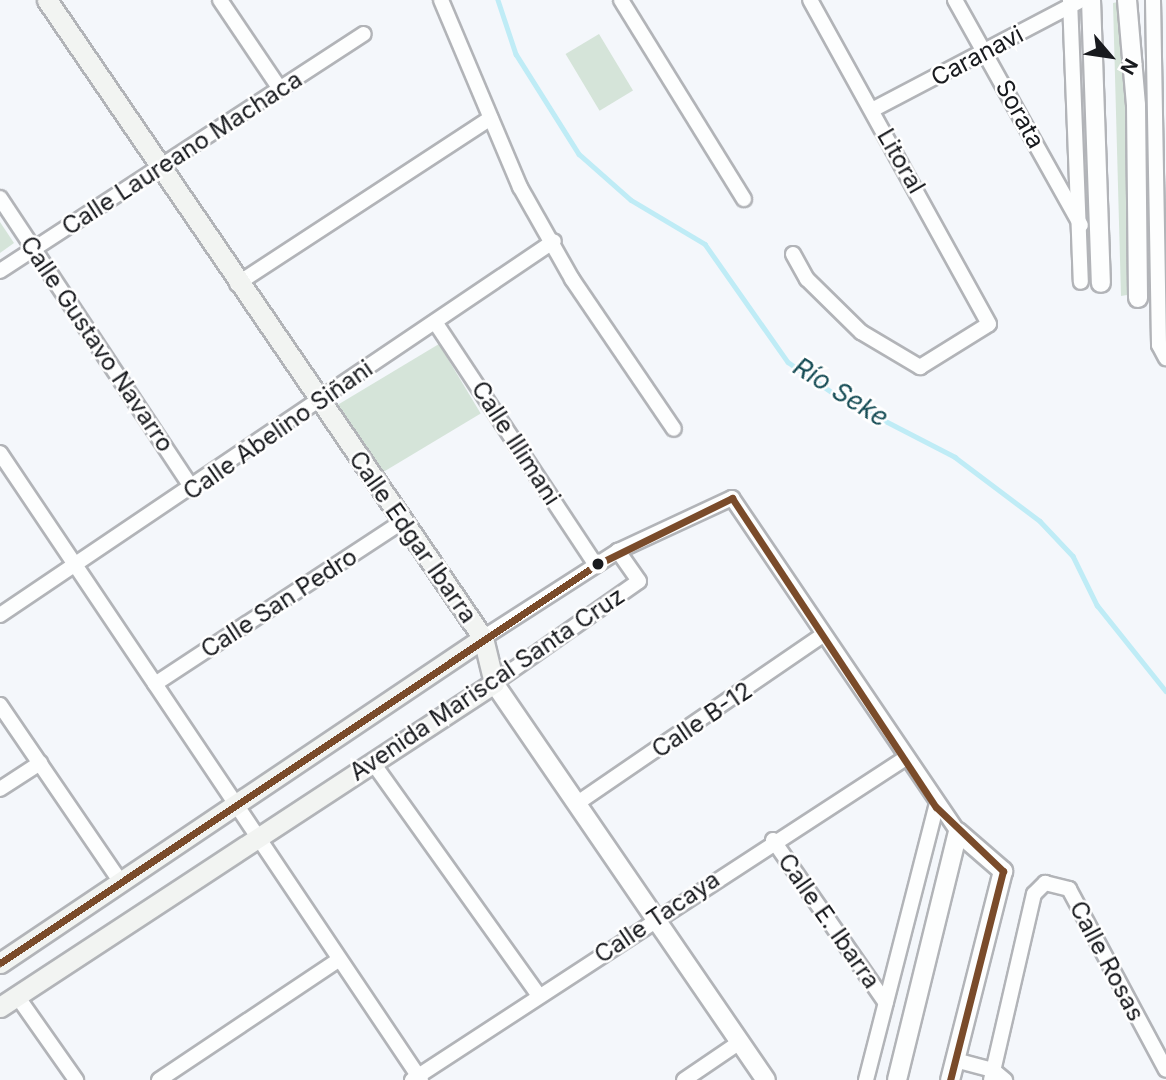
<!DOCTYPE html>
<meta charset="utf-8">
<style>
body{margin:0}
#map{position:relative;width:1166px;height:1080px;overflow:hidden;background:#f4f7fb;font-family:Inter,sans-serif}
div>[style]{position:absolute}
.green>*{inset:0;background:#d5e4d9;transform-origin:0 0}
.stream>*{height:4.5px;margin:-2.25px;padding:0 2.25px;transform-origin:2.25px;border-radius:2.25px;background:#bfecf6}
.roads{filter:drop-shadow(2px 0 #b2b4b8) drop-shadow(-2px 0 #b2b4b8) drop-shadow(0 2px #b2b4b8) drop-shadow(0 -2px #b2b4b8)}
.minor>*{height:14px;margin:-7px;padding:0 7px;transform-origin:7px;border-radius:7px;background:#fdfefe}
.tertiary>*{height:18px;margin:-9px;padding:0 9px;transform-origin:9px;border-radius:9px;background:#fdfefe}
.secondary>*{height:19px;margin:-9.5px;padding:0 9.5px;transform-origin:9.5px;border-radius:9.5px;background:#f2f4f2}
.bus-1>*{height:7px;margin:-3.5px;padding:0 3.5px;transform-origin:3.5px;border-radius:3.5px;background:#7a4b2a}
.dots>*{width:19px;height:19px;translate:-50% -50%;box-sizing:border-box;border:4px solid #fff;border-radius:50%}
span{translate:-50% -50%;white-space:nowrap;text-align:center;line-height:1.15;-webkit-text-stroke:5px #fff;paint-order:stroke}
.street-label{font-size:24px;color:#181a1e}
.water-label{font-size:26px;color:#174d56;font-style:italic}
.north{position:absolute;left:1075px;top:21px;width:70px;height:70px;-webkit-text-stroke:5px #fff;paint-order:stroke;rotate:119deg;font-size:19px;font-weight:700;line-height:28px;text-align:center;color:#181a1e}
.north::after{content:'';display:block;margin:auto;width:24px;height:32px;background:#181a1e;clip-path:polygon(50% 0,100% 100%,50% 72%,0 100%)}
</style>
<div id="map">
<div class="green">
<div style="clip-path:polygon(1127px 0,1133px 294px,1121px 296px,1113px 3px)"></div>
<div style="left:599px;top:34px;width:66px;height:39px;rotate:59deg"></div>
<div style="clip-path:polygon(0 222px,14px 243px,0 253px)"></div>
<div style="left:439px;top:344px;width:81px;height:119px;rotate:59deg"></div>
</div>
<div class="stream">
<div style="left:498px;top:0;width:57px;rotate:71.6deg"></div>
<div style="left:516px;top:54px;width:118px;rotate:57.8deg"></div>
<div style="left:579px;top:154px;width:69px;rotate:41.5deg"></div>
<div style="left:631px;top:200px;width:86px;rotate:30.7deg"></div>
<div style="left:705px;top:244px;width:144px;rotate:54.9deg"></div>
<div style="left:788px;top:362px;width:62px;rotate:34.5deg"></div>
<div style="left:839px;top:397px;width:131px;rotate:27.3deg"></div>
<div style="left:955px;top:457px;width:106px;rotate:37deg"></div>
<div style="left:1040px;top:521px;width:48px;rotate:46.7deg"></div>
<div style="left:1073px;top:556px;width:55px;rotate:63.9deg"></div>
<div style="left:1097px;top:605px;width:110px;rotate:51.3deg"></div>
</div>
<div class="roads">
<div class="minor">
<div style="left:220px;top:0;width:107px;rotate:56deg"></div>
<div style="left:441px;top:0;width:203px;rotate:67.1deg"></div>
<div style="left:520px;top:187px;width:106px;rotate:60.5deg"></div>
<div style="left:572px;top:279px;width:181px;rotate:55.8deg"></div>
<div style="left:621px;top:0;width:234px;rotate:58.3deg"></div>
<div style="left:955px;top:0;width:258px;rotate:60.8deg"></div>
<div style="left:1070px;top:0;width:282px;rotate:87.8deg"></div>
<div style="left:1153px;top:0;width:345px;rotate:89deg"></div>
<div style="left:1159px;top:345px;width:15px;rotate:62deg"></div>
<div style="left:872px;top:110px;width:233px;rotate:-27.7deg"></div>
<div style="left:0;top:198px;width:350px;rotate:56.5deg"></div>
<div style="left:793px;top:254px;width:29px;rotate:61deg"></div>
<div style="left:807px;top:279px;width:76px;rotate:44.5deg"></div>
<div style="left:861px;top:332px;width:69px;rotate:30.7deg"></div>
<div style="left:920px;top:367px;width:81px;rotate:-31.9deg"></div>
<div style="left:989px;top:324px;width:370px;rotate:-118.9deg"></div>
<div style="left:0;top:271px;width:434px;rotate:-33.1deg"></div>
<div style="left:237px;top:284px;width:303px;rotate:-33.2deg"></div>
<div style="left:435px;top:322px;width:291px;rotate:56.5deg"></div>
<div style="left:0;top:453px;width:755px;rotate:56.12deg"></div>
<div style="left:0;top:615px;width:668px;rotate:-34.02deg"></div>
<div style="left:483px;top:638px;width:161px;rotate:-32.8deg"></div>
<div style="left:618px;top:551px;width:126px;rotate:-24.9deg"></div>
<div style="left:732px;top:498px;width:403px;rotate:55.9deg"></div>
<div style="left:494px;top:683px;width:177px;rotate:-35.1deg"></div>
<div style="left:639px;top:581px;width:37px;rotate:-125deg"></div>
<div style="left:155px;top:684px;width:295px;rotate:-33.3deg"></div>
<div style="left:0;top:705px;width:213px;rotate:55.7deg"></div>
<div style="left:373px;top:763px;width:286px;rotate:54.5deg"></div>
<div style="left:0;top:789px;width:48px;rotate:-33deg"></div>
<div style="left:579px;top:802px;width:296px;rotate:-34.4deg"></div>
<div style="left:773px;top:840px;width:198px;rotate:55.3deg"></div>
<div style="left:17px;top:996px;width:103px;rotate:54.9deg"></div>
<div style="left:955px;top:1060px;width:39px;rotate:15deg"></div>
<div style="left:993px;top:1070px;width:16px;rotate:40deg"></div>
<div style="left:159px;top:1080px;width:214px;rotate:-33.8deg"></div>
<div style="left:412px;top:1080px;width:587px;rotate:-33.12deg"></div>
<div style="left:684px;top:1080px;width:68px;rotate:-34.2deg"></div>
<div style="left:866px;top:1080px;width:282px;rotate:-75.6deg"></div>
<div style="left:991px;top:1080px;width:191px;rotate:-77deg"></div>
<div style="left:1034px;top:894px;width:16px;rotate:-45deg"></div>
<div style="left:1045px;top:883px;width:25px;rotate:14deg"></div>
<div style="left:1069px;top:889px;width:205px;rotate:61.8deg"></div>
</div>
<div class="tertiary">
<div style="left:1091px;top:0;width:283px;rotate:88deg"></div>
<div style="left:1127px;top:0;width:105px;rotate:85.1deg"></div>
<div style="left:1136px;top:105px;width:193px;rotate:89.4deg"></div>
<div style="left:494px;top:683px;width:481px;rotate:55.6deg"></div>
<div style="left:897px;top:1080px;width:255px;rotate:-76.2deg"></div>
<div style="left:958px;top:832px;width:60px;rotate:40.9deg"></div>
<div style="left:1003px;top:871px;width:216px;rotate:104.2deg"></div>
</div>
<div class="secondary">
<div style="left:0;top:963px;width:582px;rotate:-33.94deg"></div>
<div style="left:0;top:1007px;width:591px;rotate:-33.26deg"></div>
<div style="left:494px;top:683px;width:46px;rotate:-103.7deg"></div>
<div style="left:483px;top:638px;width:773px;rotate:-124.35deg"></div>
</div>
</div>
<div class="bus-1">
<div style="left:0;top:963px;width:717px;rotate:-33.73deg"></div>
<div style="left:596px;top:565px;width:152px;rotate:-26.2deg"></div>
<div style="left:732px;top:498px;width:370px;rotate:56.6deg"></div>
<div style="left:936px;top:807px;width:93px;rotate:43.7deg"></div>
<div style="left:1003px;top:871px;width:216px;rotate:104.2deg"></div>
</div>
<div class="dots">
<div style="left:598px;top:564px;background:#181a1e"></div>
</div>
<div class="street-label">
<span style="left:977px;top:56px;rotate:-28deg">Caranavi</span>
<span style="left:1020px;top:114px;rotate:61deg">Sorata</span>
<span style="left:182px;top:153px;rotate:-33deg">Calle Laureano Machaca</span>
<span style="left:901px;top:161px;rotate:60deg">Litoral</span>
<span style="left:97px;top:344px;rotate:56deg">Calle Gustavo Navarro</span>
<span style="left:278px;top:430px;rotate:-35deg">Calle Abelino Siñani</span>
<span style="left:516px;top:443px;rotate:57deg">Calle Illimani</span>
<span style="left:413px;top:537px;rotate:55deg">Calle Edgar Ibarra</span>
<span style="left:279px;top:603px;rotate:-33deg">Calle San Pedro</span>
<span style="left:487px;top:684px;rotate:-34deg">Avenida Mariscal Santa Cruz</span>
<span style="left:702px;top:720px;rotate:-34deg">Calle B-12</span>
<span style="left:657px;top:917px;rotate:-34deg">Calle Tacaya</span>
<span style="left:829px;top:921px;rotate:55deg">Calle E. Ibarra</span>
<span style="left:1107px;top:961px;rotate:62deg">Calle Rosas</span>
</div>
<div class="water-label">
<span style="left:841px;top:392px;rotate:32deg">Río Seke</span>
</div>
<div class="north">N</div>
</div>
